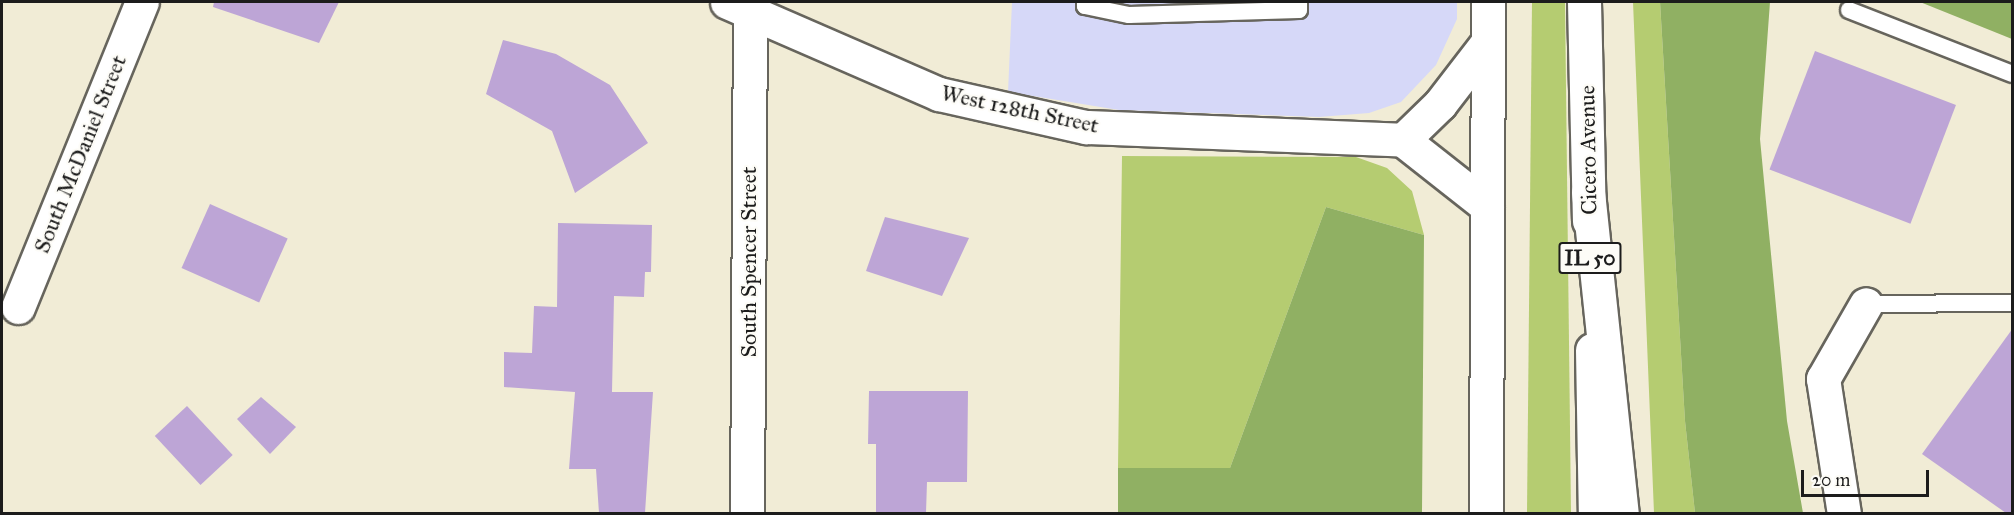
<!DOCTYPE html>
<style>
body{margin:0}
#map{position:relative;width:2014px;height:515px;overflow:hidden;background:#f1ecd6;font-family:"IM FELL Great Primer",serif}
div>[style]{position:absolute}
.built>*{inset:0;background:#d6d8f8}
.green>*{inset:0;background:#b5cc71}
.forest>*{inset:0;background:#90b063}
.building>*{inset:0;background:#bda5d6;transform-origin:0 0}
.roads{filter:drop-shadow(2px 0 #67655d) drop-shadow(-2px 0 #67655d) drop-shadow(0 2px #67655d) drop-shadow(0 -2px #67655d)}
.service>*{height:16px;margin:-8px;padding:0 8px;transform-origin:8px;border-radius:8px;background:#fff}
.minor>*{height:33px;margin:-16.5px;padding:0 16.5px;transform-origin:16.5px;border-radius:16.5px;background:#fff}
.primary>*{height:33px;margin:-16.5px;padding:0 16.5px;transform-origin:16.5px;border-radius:16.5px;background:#fff}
.motorway>*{height:33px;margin:-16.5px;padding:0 16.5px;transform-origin:16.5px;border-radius:16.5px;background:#fff}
span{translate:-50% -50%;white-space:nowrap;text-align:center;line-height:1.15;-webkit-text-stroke:4.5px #fdfcf7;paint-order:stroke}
.shield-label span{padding:2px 4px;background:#fdfcf7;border:2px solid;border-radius:4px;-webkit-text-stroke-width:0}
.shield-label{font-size:21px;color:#1c1c1c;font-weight:700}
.street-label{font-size:22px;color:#1c1c1c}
.frame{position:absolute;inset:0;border:3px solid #1c1c1c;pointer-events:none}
.scale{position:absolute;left:1801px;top:470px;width:128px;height:27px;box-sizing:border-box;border:3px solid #1c1c1c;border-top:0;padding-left:8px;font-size:18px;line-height:21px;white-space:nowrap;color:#1c1c1c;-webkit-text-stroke:4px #fdfcf7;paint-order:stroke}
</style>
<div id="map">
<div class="built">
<div style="clip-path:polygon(1012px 2px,1457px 2px,1457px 19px,1436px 65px,1401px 102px,1369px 113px,1319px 117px,1119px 110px,1008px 92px)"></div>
</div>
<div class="green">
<div style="clip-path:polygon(1532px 2px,1565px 2px,1571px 513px,1527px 513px)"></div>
<div style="clip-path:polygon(1633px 2px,1660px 2px,1685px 421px,1695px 513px,1654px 513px)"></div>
<div style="clip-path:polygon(1122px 156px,1356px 157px,1387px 168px,1412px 191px,1424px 235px,1326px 207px,1230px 468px,1118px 468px)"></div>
</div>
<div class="forest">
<div style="clip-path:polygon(1660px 2px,1770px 2px,1760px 139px,1787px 421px,1803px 513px,1695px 513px,1685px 421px)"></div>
<div style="clip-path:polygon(1920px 2px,2012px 2px,2012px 39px)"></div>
<div style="clip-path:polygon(1326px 207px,1424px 235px,1422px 513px,1118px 513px,1118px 468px,1230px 468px)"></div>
</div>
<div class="building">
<div style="clip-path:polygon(214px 2px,339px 2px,319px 43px,213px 7px)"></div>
<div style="clip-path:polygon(503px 40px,556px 54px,610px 85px,648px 143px,575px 193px,552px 131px,486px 94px)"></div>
<div style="left:1815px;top:51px;width:151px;height:127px;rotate:21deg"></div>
<div style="left:210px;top:204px;width:85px;height:70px;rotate:24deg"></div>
<div style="clip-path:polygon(885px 217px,969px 238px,942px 296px,866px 271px)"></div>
<div style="clip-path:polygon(558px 223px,652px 225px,651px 272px,645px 272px,644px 297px,614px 296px,612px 392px,653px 392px,645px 513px,599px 513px,596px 469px,569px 469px,575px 392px,504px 387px,504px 352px,532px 353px,534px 306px,557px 307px)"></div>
<div style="clip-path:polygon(2013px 328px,2013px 513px,2006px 513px,1922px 454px)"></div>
<div style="clip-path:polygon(869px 391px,968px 391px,967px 482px,927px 482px,926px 513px,876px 513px,876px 444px,868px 444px)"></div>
<div style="clip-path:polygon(261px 397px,296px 427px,270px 454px,237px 419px)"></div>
<div style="left:187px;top:406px;width:67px;height:44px;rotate:47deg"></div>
</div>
<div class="roads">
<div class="service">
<div style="left:1085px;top:2px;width:4px;rotate:90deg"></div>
<div style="left:1085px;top:6px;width:45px;rotate:11.6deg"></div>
<div style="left:1129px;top:15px;width:170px;rotate:-1.7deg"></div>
<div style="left:1299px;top:10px;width:8px;rotate:-90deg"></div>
<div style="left:1849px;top:10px;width:175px;rotate:21.4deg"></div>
<div style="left:1866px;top:304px;width:146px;rotate:-0.4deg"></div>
</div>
<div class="minor">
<div style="left:727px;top:2px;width:231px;rotate:23.5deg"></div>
<div style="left:939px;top:94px;width:151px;rotate:12.7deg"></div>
<div style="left:1086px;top:127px;width:317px;rotate:2.3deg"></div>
<div style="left:1403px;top:140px;width:107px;rotate:38.2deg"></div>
<div style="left:1403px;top:140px;width:52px;rotate:-44.2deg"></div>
<div style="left:1440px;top:104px;width:77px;rotate:-52.4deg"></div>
<div style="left:18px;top:307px;width:329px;rotate:-67.9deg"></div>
<div style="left:747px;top:514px;width:503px;rotate:-89.66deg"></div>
<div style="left:1844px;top:514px;width:137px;rotate:-98.8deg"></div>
<div style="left:1823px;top:379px;width:86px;rotate:-60.2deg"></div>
</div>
<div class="primary">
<div style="left:1584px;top:2px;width:219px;rotate:88.7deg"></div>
<div style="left:1592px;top:350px;width:164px;rotate:89deg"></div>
<div style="left:1486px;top:514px;width:512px;rotate:-89.78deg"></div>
</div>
<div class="motorway">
<div style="left:1588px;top:192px;width:324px;rotate:84deg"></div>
</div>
</div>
<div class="shield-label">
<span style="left:1590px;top:258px">IL 50</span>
</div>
<div class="street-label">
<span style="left:1020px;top:109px;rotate:12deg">West 128th Street</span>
<span style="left:1588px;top:150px;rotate:-91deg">Cicero Avenue</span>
<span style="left:80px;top:154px;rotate:-68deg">South McDaniel Street</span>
<span style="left:749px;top:262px;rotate:-90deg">South Spencer Street</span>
</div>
<div class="frame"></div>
<div class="scale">20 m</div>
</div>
